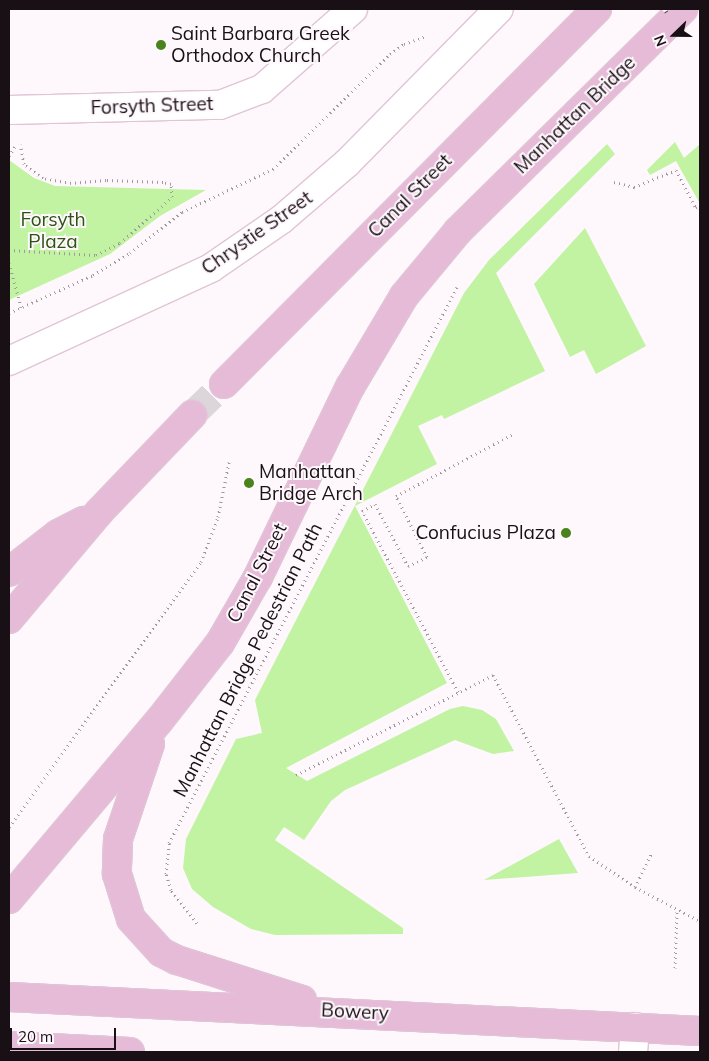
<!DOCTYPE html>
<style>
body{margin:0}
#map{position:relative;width:709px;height:1061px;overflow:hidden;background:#fef8fc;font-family:Mulish,sans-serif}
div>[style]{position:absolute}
.green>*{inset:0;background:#c1f3a3}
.primary-tunnel>*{height:28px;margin-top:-14px;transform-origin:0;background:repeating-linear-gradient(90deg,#dcd5da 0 28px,transparent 0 42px)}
.path>*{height:3px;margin-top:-1.5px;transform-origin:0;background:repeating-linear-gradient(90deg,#9f989d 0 1px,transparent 0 5px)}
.roads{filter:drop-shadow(1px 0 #e1c4d6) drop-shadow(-1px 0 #e1c4d6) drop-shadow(0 1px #e1c4d6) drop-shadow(0 -1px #e1c4d6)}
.street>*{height:28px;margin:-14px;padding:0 14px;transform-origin:14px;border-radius:14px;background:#fff}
.secondary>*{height:28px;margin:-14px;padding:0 14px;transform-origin:14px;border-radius:14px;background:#fff}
.primary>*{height:28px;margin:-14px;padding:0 14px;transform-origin:14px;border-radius:14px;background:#e5bbd7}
.rail>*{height:5.5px;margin-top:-2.75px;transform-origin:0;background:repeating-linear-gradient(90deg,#fef8fc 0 11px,#484045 0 22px);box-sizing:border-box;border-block:1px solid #484045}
.dots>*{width:14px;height:14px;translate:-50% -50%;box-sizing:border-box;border:2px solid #fef8fc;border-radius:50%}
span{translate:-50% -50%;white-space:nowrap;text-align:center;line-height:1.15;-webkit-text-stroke:4px #fef8fc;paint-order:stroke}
.poi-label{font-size:19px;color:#191016}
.left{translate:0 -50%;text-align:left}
.right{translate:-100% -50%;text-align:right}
.street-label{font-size:19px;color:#191016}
.park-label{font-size:19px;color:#2f5016}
.frame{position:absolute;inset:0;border:10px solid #191016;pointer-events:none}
.north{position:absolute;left:649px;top:10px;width:50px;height:50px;-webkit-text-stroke:4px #fef8fc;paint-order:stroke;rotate:248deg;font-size:14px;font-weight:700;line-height:20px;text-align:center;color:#191016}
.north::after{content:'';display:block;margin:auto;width:18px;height:22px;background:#191016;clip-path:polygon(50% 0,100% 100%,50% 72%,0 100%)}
.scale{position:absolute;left:10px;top:1028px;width:106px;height:22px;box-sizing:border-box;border:2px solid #191016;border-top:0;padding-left:6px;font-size:15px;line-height:18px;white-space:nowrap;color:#191016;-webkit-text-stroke:4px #fef8fc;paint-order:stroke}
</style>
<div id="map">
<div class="green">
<div style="clip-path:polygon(675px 142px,684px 158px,700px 144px,699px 202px,676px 161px,650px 175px,647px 170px)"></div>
<div style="clip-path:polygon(607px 144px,615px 154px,496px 273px,545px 371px,444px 419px,442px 415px,418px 426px,437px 464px,355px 506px,447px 683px,286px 768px,307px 781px,450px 709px,463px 706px,482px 710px,496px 719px,514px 751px,493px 754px,455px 740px,345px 790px,331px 801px,304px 840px,284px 827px,275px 840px,403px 928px,403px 934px,275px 935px,251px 929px,213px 907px,192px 889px,183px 868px,186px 839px,236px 739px,262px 733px,255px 700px,464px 293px,489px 260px)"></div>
<div style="clip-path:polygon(9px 160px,34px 178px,55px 186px,206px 190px,160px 216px,110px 254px,9px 300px)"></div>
<div style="clip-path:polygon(585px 228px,646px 346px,596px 374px,584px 350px,570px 357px,534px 284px)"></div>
<div style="clip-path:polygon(559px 839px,578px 873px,484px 880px)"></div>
</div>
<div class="primary-tunnel">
<div style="left:192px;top:415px;width:45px;rotate:-44.1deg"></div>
</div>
<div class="path">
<div style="left:9px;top:156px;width:15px;rotate:-58deg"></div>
<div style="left:614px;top:182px;width:21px;rotate:14deg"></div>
<div style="left:634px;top:187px;width:45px;rotate:-22deg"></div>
<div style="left:676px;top:170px;width:43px;rotate:62.2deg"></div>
<div style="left:696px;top:208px;width:4px;rotate:-27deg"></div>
<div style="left:9px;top:250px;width:87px;rotate:3.3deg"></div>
<div style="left:96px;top:255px;width:27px;rotate:-27deg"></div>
<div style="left:120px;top:243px;width:69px;rotate:-41.5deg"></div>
<div style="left:172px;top:197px;width:13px;rotate:-94deg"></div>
<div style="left:171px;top:184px;width:8px;rotate:-166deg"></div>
<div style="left:163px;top:182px;width:57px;rotate:-178deg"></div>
<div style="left:106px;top:180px;width:35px;rotate:175deg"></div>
<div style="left:71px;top:183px;width:28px;rotate:-170deg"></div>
<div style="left:43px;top:178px;width:24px;rotate:-144deg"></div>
<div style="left:24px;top:164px;width:20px;rotate:-101deg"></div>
<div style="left:9px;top:263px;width:46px;rotate:74.7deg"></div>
<div style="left:9px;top:313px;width:92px;rotate:-24.3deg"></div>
<div style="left:93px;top:275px;width:43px;rotate:-30.7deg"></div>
<div style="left:130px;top:253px;width:66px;rotate:-38.3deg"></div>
<div style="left:182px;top:212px;width:101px;rotate:-25.3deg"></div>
<div style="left:273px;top:169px;width:164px;rotate:-44.5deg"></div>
<div style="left:390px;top:54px;width:17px;rotate:-36deg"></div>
<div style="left:404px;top:44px;width:23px;rotate:-20deg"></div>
<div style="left:458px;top:692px;width:205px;rotate:-117.9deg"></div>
<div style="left:362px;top:511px;width:15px;rotate:-28deg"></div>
<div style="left:375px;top:504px;width:70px;rotate:62deg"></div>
<div style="left:408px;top:566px;width:21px;rotate:-25deg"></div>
<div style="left:427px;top:557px;width:68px;rotate:-116.9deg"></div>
<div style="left:396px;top:496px;width:132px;rotate:-27.9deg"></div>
<div style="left:296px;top:775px;width:221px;rotate:-26.9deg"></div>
<div style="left:493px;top:675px;width:205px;rotate:62.1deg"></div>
<div style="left:589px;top:856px;width:55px;rotate:34deg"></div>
<div style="left:635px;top:887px;width:73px;rotate:27.6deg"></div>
<div style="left:9px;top:827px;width:327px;rotate:-54.1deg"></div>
<div style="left:201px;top:562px;width:48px;rotate:-69.3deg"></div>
<div style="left:218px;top:517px;width:56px;rotate:-78.7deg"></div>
<div style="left:635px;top:887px;width:37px;rotate:-64deg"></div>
<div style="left:197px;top:923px;width:42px;rotate:-128.2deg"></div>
<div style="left:171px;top:890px;width:17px;rotate:-107deg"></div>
<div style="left:166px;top:874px;width:31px;rotate:-84deg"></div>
<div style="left:169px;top:843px;width:626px;rotate:-62.62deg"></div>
<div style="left:675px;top:968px;width:58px;rotate:-88deg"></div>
</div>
<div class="roads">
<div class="street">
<div style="left:633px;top:1052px;width:25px;rotate:-85deg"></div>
</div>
<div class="secondary">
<div style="left:9px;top:110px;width:211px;rotate:-1.4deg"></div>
<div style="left:220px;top:105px;width:45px;rotate:-20.9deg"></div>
<div style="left:262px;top:89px;width:121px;rotate:-41.3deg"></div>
<div style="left:9px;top:361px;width:222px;rotate:-24.7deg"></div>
<div style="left:211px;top:268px;width:86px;rotate:-34.6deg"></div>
<div style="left:282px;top:219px;width:86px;rotate:-40.7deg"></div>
<div style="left:347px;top:163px;width:216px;rotate:-45.4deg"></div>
</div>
<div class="primary">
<div style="left:224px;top:384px;width:529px;rotate:-45.15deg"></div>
<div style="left:9px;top:572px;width:62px;rotate:-37.8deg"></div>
<div style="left:58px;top:534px;width:29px;rotate:-27deg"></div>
<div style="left:9px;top:619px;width:141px;rotate:-49.9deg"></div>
<div style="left:100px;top:511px;width:133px;rotate:-46.2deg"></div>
<div style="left:150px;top:744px;width:100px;rotate:108.6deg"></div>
<div style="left:118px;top:839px;width:35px;rotate:92deg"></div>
<div style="left:117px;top:874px;width:47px;rotate:72.7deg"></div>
<div style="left:131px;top:919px;width:45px;rotate:47.7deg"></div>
<div style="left:161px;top:952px;width:18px;rotate:27deg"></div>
<div style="left:177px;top:960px;width:131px;rotate:17.7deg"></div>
<div style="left:9px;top:899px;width:233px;rotate:-49.9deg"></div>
<div style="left:159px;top:721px;width:99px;rotate:-52deg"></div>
<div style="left:220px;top:643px;width:76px;rotate:-60.1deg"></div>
<div style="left:258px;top:577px;width:211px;rotate:-64.2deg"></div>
<div style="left:350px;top:387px;width:106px;rotate:-59.3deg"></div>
<div style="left:404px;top:296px;width:85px;rotate:-50.3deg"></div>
<div style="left:458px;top:231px;width:316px;rotate:-44.6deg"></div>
<div style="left:9px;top:997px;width:692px;rotate:2.82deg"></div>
<div style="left:9px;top:1046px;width:121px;rotate:2.8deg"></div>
</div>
</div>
<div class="rail">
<div style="left:663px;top:11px;width:4px;rotate:-34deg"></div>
</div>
<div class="dots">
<div style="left:161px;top:45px;background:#4a821b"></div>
<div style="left:249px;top:483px;background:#4a821b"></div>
<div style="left:566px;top:533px;background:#4a821b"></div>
</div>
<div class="poi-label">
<span class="left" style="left:171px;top:45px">Saint Barbara Greek<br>Orthodox Church</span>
<span class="left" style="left:259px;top:483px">Manhattan<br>Bridge Arch</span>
<span class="right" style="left:556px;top:533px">Confucius Plaza</span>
</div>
<div class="street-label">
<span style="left:152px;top:106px;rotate:-2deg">Forsyth Street</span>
<span style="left:575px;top:115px;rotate:-44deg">Manhattan Bridge</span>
<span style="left:410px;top:196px;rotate:-45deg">Canal Street</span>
<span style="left:257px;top:233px;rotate:-35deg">Chrystie Street</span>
<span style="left:257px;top:573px;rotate:-63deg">Canal Street</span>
<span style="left:248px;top:660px;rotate:-63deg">Manhattan Bridge Pedestrian Path</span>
<span style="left:355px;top:1012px;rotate:3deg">Bowery</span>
</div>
<div class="park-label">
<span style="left:53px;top:231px">Forsyth<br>Plaza</span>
</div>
<div class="frame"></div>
<div class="north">N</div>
<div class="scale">20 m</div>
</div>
